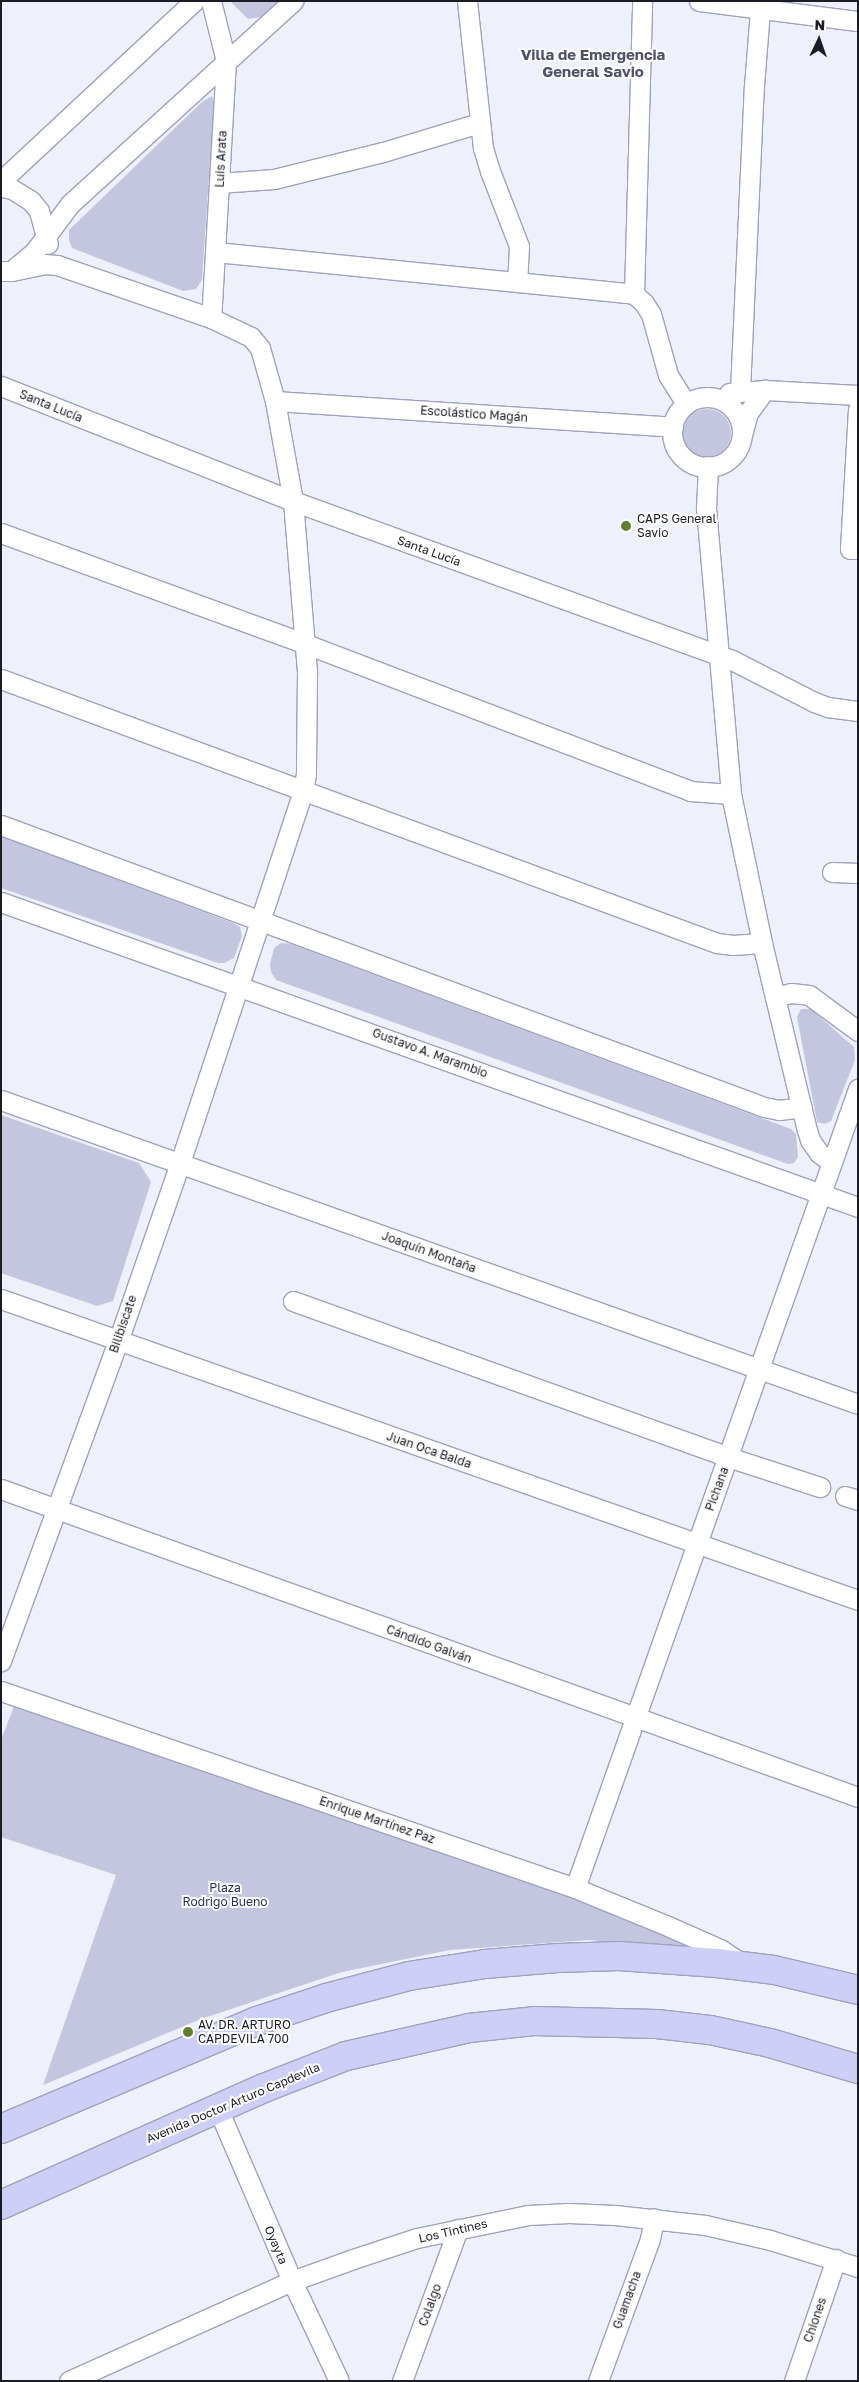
<!DOCTYPE html>
<meta charset="utf-8">
<style>
body{margin:0}
#map{position:relative;width:859px;height:2382px;overflow:hidden;background:#eef0fb;font-family:"Golos Text",sans-serif}
div>[style]{position:absolute}
.green>*{inset:0;background:#c4c6df}
.round{border-radius:50%}
.roads{filter:drop-shadow(1px 0 #9fa2bc) drop-shadow(-1px 0 #9fa2bc) drop-shadow(0 1px #9fa2bc) drop-shadow(0 -1px #9fa2bc)}
.street>*{height:19px;margin:-9.5px;padding:0 9.5px;transform-origin:9.5px;border-radius:9.5px;background:#fff}
.street>.ring{margin:-9.5px;padding:0;box-sizing:content-box;background:none;border:19px solid #fff;border-radius:50%}
.primary>*{height:28px;margin:-14px;padding:0 14px;transform-origin:14px;border-radius:14px;background:#cdcff7}
.dots>*{width:14px;height:14px;translate:-50% -50%;box-sizing:border-box;border:2px solid #fefefe;border-radius:50%}
span{translate:-50% -50%;white-space:nowrap;text-align:center;line-height:1.15;-webkit-text-stroke:4px #fefefe;paint-order:stroke}
.street-label{font-size:12px;color:#1b1c25}
.poi-label{font-size:12px;color:#1b1c25}
.left{translate:0 -50%;text-align:left}
.park-label{font-size:12px;color:#2e2e5c}
.quarter-label{font-size:15px;color:#505169;font-weight:700}
.frame{position:absolute;inset:0;border:2px solid #1b1c25;pointer-events:none}
.north{position:absolute;left:794px;top:15px;width:50px;height:50px;-webkit-text-stroke:4px #fefefe;paint-order:stroke;rotate:3deg;font-size:14px;font-weight:700;line-height:20px;text-align:center;color:#1b1c25}
.north::after{content:'';display:block;margin:auto;width:18px;height:22px;background:#1b1c25;clip-path:polygon(50% 0,100% 100%,50% 72%,0 100%)}
</style>
<div id="map">
<div class="green">
<div style="clip-path:polygon(230px 1px,278px 1px,261px 17px,248px 19px)"></div>
<div style="clip-path:polygon(212px 96px,214px 104px,202px 280px,196px 289px,183px 291px,72px 248px,69px 240px,69px 230px,203px 101px)"></div>
<div class="round" style="left:683px;top:409px;width:48px;height:48px"></div>
<div style="clip-path:polygon(1px 836px,233px 923px,240px 927px,242px 936px,234px 958px,224px 963px,218px 963px,1px 888px)"></div>
<div style="clip-path:polygon(281px 943px,291px 944px,791px 1129px,796px 1134px,798px 1157px,794px 1163px,788px 1164px,276px 980px,271px 972px,270px 964px,274px 948px)"></div>
<div style="clip-path:polygon(801px 1009px,811px 1009px,854px 1047px,855px 1060px,831px 1121px,825px 1124px,817px 1122px,797px 1017px)"></div>
<div style="clip-path:polygon(1px 1115px,139px 1163px,151px 1182px,113px 1301px,97px 1306px,1px 1273px)"></div>
<div style="clip-path:polygon(14px 1706px,599px 1906px,706px 1951px,589px 1940px,450px 1950px,342px 1972px,201px 2019px,43px 2085px,116px 1875px,1px 1837px,1px 1740px)"></div>
</div>
<div class="roads">
<div class="street">
<div style="left:211px;top:1px;width:62px;rotate:76deg"></div>
<div style="left:226px;top:61px;width:257px;rotate:93.3deg"></div>
<div style="left:467px;top:1px;width:148px;rotate:83.8deg"></div>
<div style="left:483px;top:148px;width:24px;rotate:73deg"></div>
<div style="left:490px;top:171px;width:80px;rotate:68.9deg"></div>
<div style="left:519px;top:246px;width:36px;rotate:93deg"></div>
<div style="left:699px;top:1px;width:160px;rotate:7.2deg"></div>
<div style="left:1px;top:181px;width:264px;rotate:-43deg"></div>
<div style="left:219px;top:183px;width:55px;rotate:-4.2deg"></div>
<div style="left:274px;top:179px;width:112px;rotate:-13.9deg"></div>
<div style="left:383px;top:152px;width:100px;rotate:-16.8deg"></div>
<div style="left:1px;top:187px;width:11px;rotate:10deg"></div>
<div style="left:12px;top:189px;width:22px;rotate:32deg"></div>
<div style="left:31px;top:201px;width:13px;rotate:51deg"></div>
<div style="left:39px;top:211px;width:34px;rotate:75deg"></div>
<div style="left:216px;top:252px;width:420px;rotate:5.7deg"></div>
<div style="left:634px;top:294px;width:13px;rotate:42deg"></div>
<div style="left:644px;top:303px;width:13px;rotate:58deg"></div>
<div style="left:651px;top:314px;width:63px;rotate:74.4deg"></div>
<div style="left:668px;top:375px;width:34px;rotate:58deg"></div>
<div style="left:15px;top:268px;width:26px;rotate:-40deg"></div>
<div style="left:35px;top:251px;width:59px;rotate:-53.3deg"></div>
<div style="left:70px;top:204px;width:302px;rotate:-42.3deg"></div>
<div style="left:1px;top:271px;width:11px"></div>
<div style="left:12px;top:271px;width:33px;rotate:-12deg"></div>
<div style="left:44px;top:264px;width:13px;rotate:4deg"></div>
<div style="left:57px;top:265px;width:163px;rotate:19deg"></div>
<div style="left:211px;top:318px;width:44px;rotate:25.4deg"></div>
<div style="left:251px;top:337px;width:14px;rotate:51deg"></div>
<div style="left:260px;top:348px;width:55px;rotate:74.2deg"></div>
<div style="left:275px;top:401px;width:102px;rotate:79.8deg"></div>
<div style="left:293px;top:501px;width:173px;rotate:85.3deg"></div>
<div style="left:307px;top:673px;width:101px;rotate:90.6deg"></div>
<div style="left:306px;top:774px;width:17px;rotate:100deg"></div>
<div style="left:303px;top:791px;width:392px;rotate:108.3deg"></div>
<div style="left:180px;top:1163px;width:188px;rotate:109.2deg"></div>
<div style="left:118px;top:1341px;width:341px;rotate:110.1deg"></div>
<div style="left:634px;top:294px;width:293px;rotate:-88.4deg"></div>
<div style="left:1px;top:386px;width:314px;rotate:21.5deg"></div>
<div style="left:293px;top:501px;width:467px;rotate:19.9deg"></div>
<div style="left:732px;top:660px;width:92px;rotate:27.1deg"></div>
<div style="left:814px;top:702px;width:15px;rotate:20deg"></div>
<div style="left:828px;top:707px;width:30px;rotate:8deg"></div>
<div style="left:740px;top:391px;width:305px;rotate:-87.4deg"></div>
<div style="left:754px;top:86px;width:77px;rotate:-85.5deg"></div>
<div style="left:729px;top:393px;width:36px;rotate:-5deg"></div>
<div style="left:765px;top:390px;width:93px;rotate:3.1deg"></div>
<div class="ring" style="left:672px;top:397px;width:51px;height:51px"></div>
<div style="left:275px;top:401px;width:399px;rotate:3.7deg"></div>
<div style="left:858px;top:409px;width:140px;rotate:93.3deg"></div>
<div style="left:850px;top:549px;width:8px"></div>
<div style="left:742px;top:435px;width:23px;rotate:-75deg"></div>
<div style="left:748px;top:413px;width:29px;rotate:-54deg"></div>
<div style="left:708px;top:466px;width:42px;rotate:92.7deg"></div>
<div style="left:706px;top:508px;width:287px;rotate:85deg"></div>
<div style="left:731px;top:794px;width:152px;rotate:78.2deg"></div>
<div style="left:762px;top:943px;width:192px;rotate:76.5deg"></div>
<div style="left:807px;top:1130px;width:10px;rotate:73deg"></div>
<div style="left:810px;top:1140px;width:16px;rotate:55deg"></div>
<div style="left:819px;top:1153px;width:15px;rotate:37deg"></div>
<div style="left:1px;top:533px;width:325px;rotate:20deg"></div>
<div style="left:306px;top:644px;width:411px;rotate:20.9deg"></div>
<div style="left:690px;top:791px;width:41px;rotate:4.2deg"></div>
<div style="left:1px;top:679px;width:763px;rotate:20.24deg"></div>
<div style="left:717px;top:943px;width:16px;rotate:7deg"></div>
<div style="left:733px;top:945px;width:29px;rotate:-4deg"></div>
<div style="left:1px;top:825px;width:813px;rotate:20.28deg"></div>
<div style="left:764px;top:1107px;width:15px;rotate:11deg"></div>
<div style="left:779px;top:1110px;width:23px;rotate:-7deg"></div>
<div style="left:832px;top:872px;width:26px;rotate:2deg"></div>
<div style="left:1px;top:902px;width:910px;rotate:19.59deg"></div>
<div style="left:775px;top:997px;width:16px;rotate:-14deg"></div>
<div style="left:791px;top:993px;width:18px;rotate:6deg"></div>
<div style="left:809px;top:995px;width:61px;rotate:36.3deg"></div>
<div style="left:1px;top:1100px;width:909px;rotate:19.53deg"></div>
<div style="left:1px;top:1299px;width:908px;rotate:19.35deg"></div>
<div style="left:293px;top:1301px;width:462px;rotate:19.7deg"></div>
<div style="left:728px;top:1457px;width:97px;rotate:18.1deg"></div>
<div style="left:1px;top:1489px;width:911px;rotate:19.77deg"></div>
<div style="left:845px;top:1496px;width:14px;rotate:17deg"></div>
<div style="left:1px;top:1691px;width:607px;rotate:18.94deg"></div>
<div style="left:575px;top:1888px;width:103px;rotate:22.3deg"></div>
<div style="left:670px;top:1927px;width:55px;rotate:23.7deg"></div>
<div style="left:720px;top:1949px;width:25px;rotate:34deg"></div>
<div style="left:575px;top:1888px;width:848px;rotate:-70.5deg"></div>
<div style="left:218px;top:2109px;width:187px;rotate:66.7deg"></div>
<div style="left:292px;top:2281px;width:110px;rotate:64.8deg"></div>
<div style="left:69px;top:2381px;width:244px;rotate:-24.2deg"></div>
<div style="left:292px;top:2281px;width:65px;rotate:-19.8deg"></div>
<div style="left:353px;top:2259px;width:67px;rotate:-18.2deg"></div>
<div style="left:417px;top:2238px;width:113px;rotate:-11.7deg"></div>
<div style="left:528px;top:2215px;width:41px;rotate:-2.8deg"></div>
<div style="left:569px;top:2213px;width:46px;rotate:2.5deg"></div>
<div style="left:615px;top:2215px;width:91px;rotate:6.3deg"></div>
<div style="left:705px;top:2225px;width:67px;rotate:13deg"></div>
<div style="left:770px;top:2240px;width:92px;rotate:17.1deg"></div>
<div style="left:402px;top:2381px;width:162px;rotate:-69.8deg"></div>
<div style="left:598px;top:2381px;width:151px;rotate:-69.9deg"></div>
<div style="left:650px;top:2239px;width:21px;rotate:-79deg"></div>
<div style="left:794px;top:2381px;width:129px;rotate:-71deg"></div>
</div>
<div class="primary">
<div style="left:1px;top:2129px;width:278px;rotate:-22.9deg"></div>
<div style="left:257px;top:2021px;width:73px;rotate:-18.4deg"></div>
<div style="left:326px;top:1998px;width:86px;rotate:-14.8deg"></div>
<div style="left:409px;top:1976px;width:77px;rotate:-9deg"></div>
<div style="left:485px;top:1964px;width:73px;rotate:-4.7deg"></div>
<div style="left:558px;top:1958px;width:61px;rotate:-1.9deg"></div>
<div style="left:619px;top:1956px;width:98px;rotate:4.1deg"></div>
<div style="left:717px;top:1963px;width:57px;rotate:7deg"></div>
<div style="left:774px;top:1970px;width:86px;rotate:13.4deg"></div>
<div style="left:1px;top:2205px;width:288px;rotate:-24deg"></div>
<div style="left:264px;top:2088px;width:88px;rotate:-21.3deg"></div>
<div style="left:346px;top:2056px;width:126px;rotate:-12.8deg"></div>
<div style="left:469px;top:2028px;width:65px;rotate:-6.1deg"></div>
<div style="left:534px;top:2021px;width:123px;rotate:1.4deg"></div>
<div style="left:657px;top:2024px;width:53px;rotate:6.5deg"></div>
<div style="left:710px;top:2030px;width:61px;rotate:12.2deg"></div>
<div style="left:770px;top:2043px;width:92px;rotate:16.5deg"></div>
</div>
</div>
<div class="dots">
<div style="left:626px;top:526px;background:#647e31"></div>
<div style="left:188px;top:2032px;background:#647e31"></div>
</div>
<div class="street-label">
<span style="left:221px;top:159px;rotate:-87deg">Luis Arata</span>
<span style="left:51px;top:406px;rotate:22deg">Santa Lucía</span>
<span style="left:474px;top:414px;rotate:4deg">Escolástico Magán</span>
<span style="left:429px;top:551px;rotate:20deg">Santa Lucía</span>
<span style="left:430px;top:1053px;rotate:20deg">Gustavo A. Marambio</span>
<span style="left:429px;top:1252px;rotate:20deg">Joaquín Montaña</span>
<span style="left:123px;top:1324px;rotate:-71deg">Bilibiscate</span>
<span style="left:429px;top:1450px;rotate:19deg">Juan Oca Balda</span>
<span style="left:717px;top:1489px;rotate:-70deg">Pichana</span>
<span style="left:429px;top:1644px;rotate:20deg">Cándido Galván</span>
<span style="left:377px;top:1820px;rotate:19deg">Enrique Martínez Paz</span>
<span style="left:233px;top:2103px;rotate:-23deg">Avenida Doctor Arturo Capdevila</span>
<span style="left:453px;top:2231px;rotate:-13deg">Los Tintines</span>
<span style="left:276px;top:2245px;rotate:67deg">Oyayta</span>
<span style="left:627px;top:2300px;rotate:-70deg">Guamacha</span>
<span style="left:430px;top:2305px;rotate:-70deg">Colalgo</span>
<span style="left:815px;top:2320px;rotate:-71deg">Chiones</span>
</div>
<div class="poi-label">
<span class="left" style="left:637px;top:526px">CAPS General<br>Savio</span>
<span class="left" style="left:198px;top:2032px">AV. DR. ARTURO<br>CAPDEVILA 700</span>
</div>
<div class="park-label">
<span style="left:225px;top:1895px">Plaza<br>Rodrigo Bueno</span>
</div>
<div class="quarter-label">
<span style="left:593px;top:63px">Villa de Emergencia<br>General Savio</span>
</div>
<div class="frame"></div>
<div class="north">N</div>
</div>
